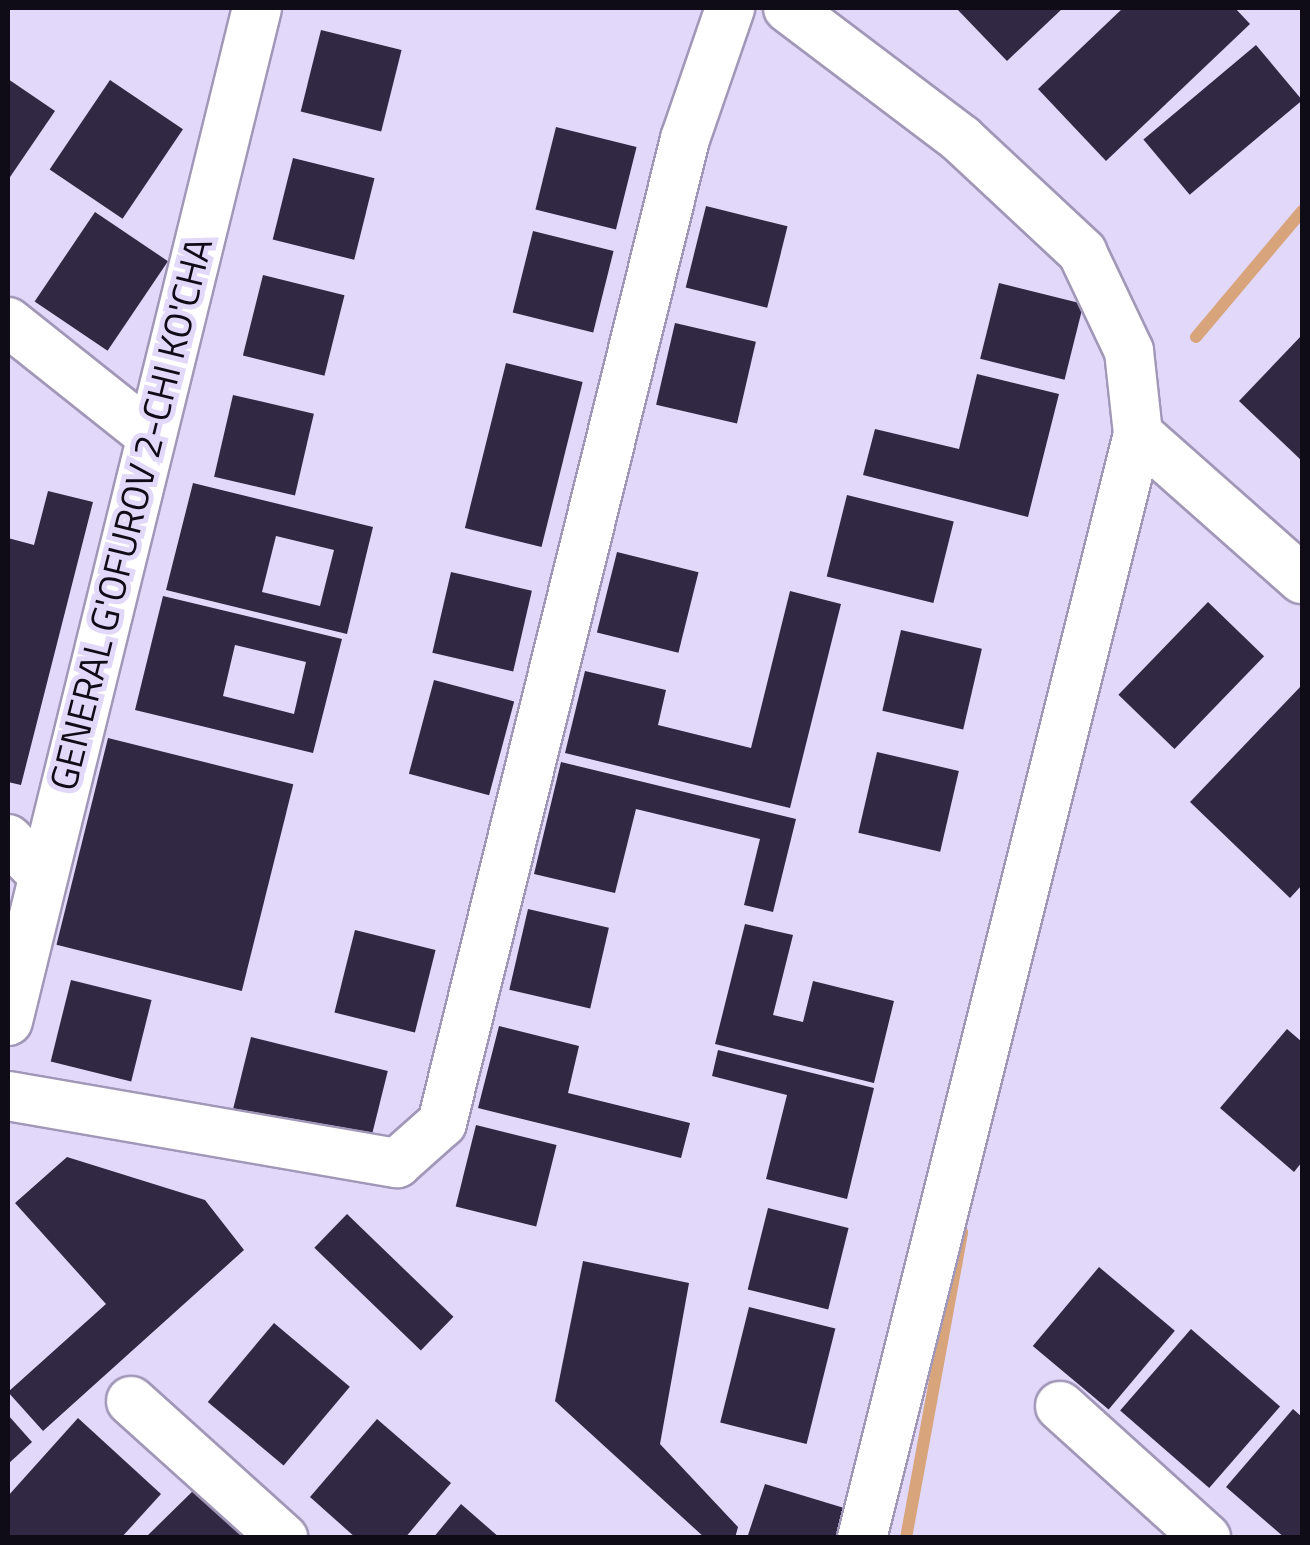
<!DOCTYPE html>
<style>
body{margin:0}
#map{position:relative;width:1310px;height:1545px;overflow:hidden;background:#e2d8fa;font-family:"Titillium Web",sans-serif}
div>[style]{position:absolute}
.stream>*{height:12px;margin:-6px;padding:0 6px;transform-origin:6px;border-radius:6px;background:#d8a47c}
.building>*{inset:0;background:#312943;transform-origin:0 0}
.roads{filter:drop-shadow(2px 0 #a197b7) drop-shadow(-2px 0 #a197b7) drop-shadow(0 2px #a197b7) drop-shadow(0 -2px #a197b7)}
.minor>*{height:48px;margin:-24px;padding:0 24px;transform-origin:24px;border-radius:24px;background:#fff}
span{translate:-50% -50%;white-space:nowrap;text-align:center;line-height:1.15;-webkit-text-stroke:10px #e2d8fa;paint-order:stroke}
.street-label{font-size:38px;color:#0f0c17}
.frame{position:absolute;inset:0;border:10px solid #0f0c17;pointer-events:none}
</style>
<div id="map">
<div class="stream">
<div style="left:1196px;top:337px;width:165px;rotate:-49.9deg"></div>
<div style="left:906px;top:1538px;width:311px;rotate:-79.6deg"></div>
</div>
<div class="building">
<div style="clip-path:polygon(956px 8px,1063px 8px,1007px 61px)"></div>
<div style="clip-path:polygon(1123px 8px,1235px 8px,1250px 24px,1106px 161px,1038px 89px)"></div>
<div style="left:321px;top:30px;width:83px;height:84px;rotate:14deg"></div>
<div style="left:1256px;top:45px;width:72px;height:147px;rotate:50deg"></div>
<div style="clip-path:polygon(8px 79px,55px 111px,8px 180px)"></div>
<div style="left:110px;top:80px;width:88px;height:108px;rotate:34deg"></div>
<div style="left:556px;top:127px;width:83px;height:85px;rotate:14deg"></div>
<div style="left:293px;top:158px;width:84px;height:84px;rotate:14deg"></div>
<div style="left:706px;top:206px;width:84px;height:84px;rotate:14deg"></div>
<div style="left:95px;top:212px;width:88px;height:108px;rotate:34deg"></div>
<div style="left:533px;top:231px;width:83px;height:84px;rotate:14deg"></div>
<div style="left:263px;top:275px;width:84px;height:83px;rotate:14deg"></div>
<div style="left:999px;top:283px;width:87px;height:78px;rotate:14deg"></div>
<div style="left:675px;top:323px;width:83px;height:84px;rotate:13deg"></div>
<div style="clip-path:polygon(1302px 335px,1302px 461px,1239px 401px)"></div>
<div style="left:506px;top:363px;width:79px;height:170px;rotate:14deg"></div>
<div style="clip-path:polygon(977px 374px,1059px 394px,1028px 517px,863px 475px,875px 429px,959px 449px)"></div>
<div style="left:233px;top:395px;width:83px;height:84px;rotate:13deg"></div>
<div style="clip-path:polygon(evenodd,193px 483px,373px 527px,347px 634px,166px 590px,193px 483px,276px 536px,334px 550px,320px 606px,262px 592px,276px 536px)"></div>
<div style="clip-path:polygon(48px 491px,93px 502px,21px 785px,8px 782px,8px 538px,34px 545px)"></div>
<div style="left:847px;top:495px;width:110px;height:84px;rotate:14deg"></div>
<div style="left:617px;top:552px;width:84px;height:83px;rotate:14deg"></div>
<div style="left:451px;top:572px;width:83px;height:83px;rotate:13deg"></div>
<div style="clip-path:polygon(790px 591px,841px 604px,790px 808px,565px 753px,585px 671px,666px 690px,658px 725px,751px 748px)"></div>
<div style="clip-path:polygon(evenodd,163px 596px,342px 639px,313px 753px,135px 710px,163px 596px,235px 645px,306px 662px,294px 714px,223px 696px,235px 645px)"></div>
<div style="left:1208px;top:602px;width:78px;height:129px;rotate:44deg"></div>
<div style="left:901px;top:630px;width:83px;height:83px;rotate:13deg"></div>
<div style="left:434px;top:680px;width:83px;height:97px;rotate:15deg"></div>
<div style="clip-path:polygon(1302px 685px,1302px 885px,1290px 898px,1190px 802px)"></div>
<div style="left:108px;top:738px;width:191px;height:213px;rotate:14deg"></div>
<div style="left:877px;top:752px;width:84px;height:83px;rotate:13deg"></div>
<div style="clip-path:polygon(561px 762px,796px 819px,773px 912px,744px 905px,760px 839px,636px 809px,615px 893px,534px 874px)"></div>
<div style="left:528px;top:909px;width:83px;height:83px;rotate:13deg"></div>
<div style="clip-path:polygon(745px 924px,793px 935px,773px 1015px,803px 1022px,813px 981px,894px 1001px,874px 1083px,715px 1044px)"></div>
<div style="left:355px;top:930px;width:83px;height:85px;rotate:14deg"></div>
<div style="left:71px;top:980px;width:83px;height:84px;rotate:14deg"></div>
<div style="clip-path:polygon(499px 1026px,579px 1046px,568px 1093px,690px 1123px,681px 1158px,478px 1108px)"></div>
<div style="clip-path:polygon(1287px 1029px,1302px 1042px,1302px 1162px,1294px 1172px,1220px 1108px)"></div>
<div style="left:251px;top:1037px;width:141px;height:79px;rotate:14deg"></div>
<div style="clip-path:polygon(718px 1050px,874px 1088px,847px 1199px,766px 1179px,787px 1095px,712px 1076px)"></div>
<div style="left:476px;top:1125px;width:83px;height:84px;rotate:14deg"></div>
<div style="clip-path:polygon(67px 1157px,205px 1200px,244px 1250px,43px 1431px,8px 1392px,106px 1304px,15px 1203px)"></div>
<div style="left:768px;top:1208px;width:83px;height:84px;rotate:14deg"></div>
<div style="left:347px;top:1214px;width:148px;height:47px;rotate:44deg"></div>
<div style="clip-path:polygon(583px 1261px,689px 1283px,660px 1444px,738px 1527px,735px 1538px,705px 1538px,555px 1401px)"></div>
<div style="left:1099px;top:1267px;width:99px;height:103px;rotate:40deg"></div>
<div style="left:749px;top:1307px;width:89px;height:119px;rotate:14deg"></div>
<div style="left:274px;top:1323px;width:99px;height:103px;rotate:40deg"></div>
<div style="left:1191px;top:1329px;width:118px;height:108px;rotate:41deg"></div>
<div style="clip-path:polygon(1293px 1409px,1302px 1417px,1302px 1538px,1285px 1538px,1226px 1487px)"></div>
<div style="clip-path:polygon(8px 1415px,32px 1442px,8px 1464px)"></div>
<div style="clip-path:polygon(78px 1418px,161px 1494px,121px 1538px,8px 1538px,8px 1496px)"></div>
<div style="clip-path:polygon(377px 1419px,451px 1483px,405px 1538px,356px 1538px,310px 1497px)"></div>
<div style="clip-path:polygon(765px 1484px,854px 1511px,846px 1538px,747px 1538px)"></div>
<div style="clip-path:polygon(197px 1487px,247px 1538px,145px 1538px)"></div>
<div style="clip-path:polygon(461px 1504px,500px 1538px,433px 1538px)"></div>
</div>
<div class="roads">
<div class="minor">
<div style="left:788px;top:8px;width:217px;rotate:37.1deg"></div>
<div style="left:961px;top:139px;width:166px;rotate:43deg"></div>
<div style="left:1082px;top:252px;width:110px;rotate:64.6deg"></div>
<div style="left:1129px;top:351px;width:83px;rotate:83.8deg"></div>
<div style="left:1138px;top:434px;width:1138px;rotate:104.04deg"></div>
<div style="left:8px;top:322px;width:181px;rotate:38.5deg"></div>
<div style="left:1138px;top:434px;width:219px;rotate:41.5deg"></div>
<div style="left:8px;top:839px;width:49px;rotate:45.8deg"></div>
<div style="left:8px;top:1021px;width:1043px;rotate:-76.19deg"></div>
<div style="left:8px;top:1096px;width:395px;rotate:9.8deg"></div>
<div style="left:397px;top:1163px;width:60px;rotate:-41.6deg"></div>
<div style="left:442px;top:1123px;width:1014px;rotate:-76.13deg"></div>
<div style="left:685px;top:139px;width:139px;rotate:-71deg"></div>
<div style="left:131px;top:1401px;width:205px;rotate:42deg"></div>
<div style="left:1060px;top:1406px;width:197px;rotate:42.1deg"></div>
</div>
</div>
<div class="street-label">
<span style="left:131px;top:514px;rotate:-76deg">GENERAL G'OFUROV 2-CHI KO'CHA</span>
</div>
<div class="frame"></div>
</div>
